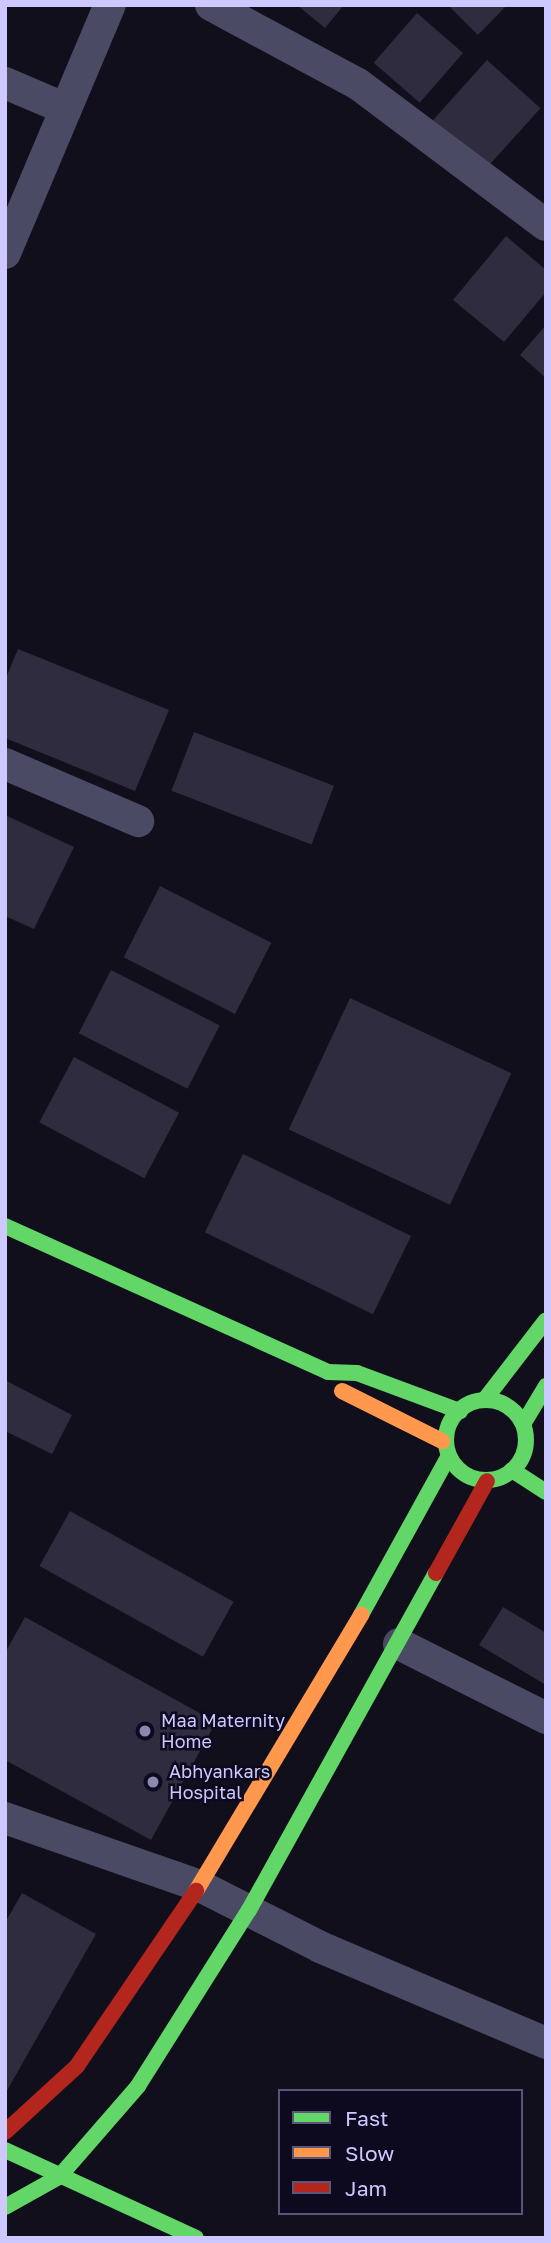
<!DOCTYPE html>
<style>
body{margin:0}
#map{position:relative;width:551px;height:2243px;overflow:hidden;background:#100f1b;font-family:"Golos Text",sans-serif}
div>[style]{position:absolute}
.building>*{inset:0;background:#2e2c3e;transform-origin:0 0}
.street>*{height:32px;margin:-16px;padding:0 16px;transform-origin:16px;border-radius:16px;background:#4a4a64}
.fast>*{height:16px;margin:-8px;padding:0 8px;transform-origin:8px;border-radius:8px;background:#63d668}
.fast>.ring{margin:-8px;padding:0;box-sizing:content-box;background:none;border:16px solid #63d668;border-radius:50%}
.slow>*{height:16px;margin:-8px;padding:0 8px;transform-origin:8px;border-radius:8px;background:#ff974d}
.jam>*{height:16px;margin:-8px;padding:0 8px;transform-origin:8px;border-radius:8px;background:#b3261e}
.dots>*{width:19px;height:19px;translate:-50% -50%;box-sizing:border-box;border:4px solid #0d0a20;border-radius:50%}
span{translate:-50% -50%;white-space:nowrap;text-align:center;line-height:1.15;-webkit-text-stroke:5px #0d0a20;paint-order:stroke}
.poi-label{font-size:18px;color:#cdc9ff}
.left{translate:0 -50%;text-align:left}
.frame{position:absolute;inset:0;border:7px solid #cdc9ff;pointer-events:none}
.legend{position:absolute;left:278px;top:2089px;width:245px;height:126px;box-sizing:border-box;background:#0d0a20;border:2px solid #5a5679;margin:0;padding:9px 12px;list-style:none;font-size:21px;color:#cdc9ff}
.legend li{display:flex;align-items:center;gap:14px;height:35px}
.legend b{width:35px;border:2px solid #5a5679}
</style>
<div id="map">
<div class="building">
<div style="clip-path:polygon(297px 5px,344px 5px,325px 28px)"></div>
<div style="clip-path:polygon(448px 5px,507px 5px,478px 35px)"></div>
<div style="left:417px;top:13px;width:61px;height:66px;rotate:41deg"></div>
<div style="left:487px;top:60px;width:72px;height:83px;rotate:42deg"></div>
<div style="clip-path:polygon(506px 236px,546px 270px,546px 292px,504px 342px,453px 300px)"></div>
<div style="clip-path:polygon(546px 325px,546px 378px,520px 355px)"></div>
<div style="clip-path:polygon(18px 649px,169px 710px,135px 791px,5px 738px,5px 680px)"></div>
<div style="left:194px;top:732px;width:150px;height:63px;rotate:21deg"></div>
<div style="clip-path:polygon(5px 815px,74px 847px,34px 929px,5px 916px)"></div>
<div style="left:160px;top:886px;width:125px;height:80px;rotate:27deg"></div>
<div style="left:111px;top:970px;width:122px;height:71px;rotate:27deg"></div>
<div style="left:350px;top:998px;width:178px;height:145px;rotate:25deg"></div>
<div style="left:74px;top:1057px;width:119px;height:74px;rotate:28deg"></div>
<div style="left:243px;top:1154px;width:187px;height:87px;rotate:26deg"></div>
<div style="clip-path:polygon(5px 1380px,72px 1415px,52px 1454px,5px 1431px)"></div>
<div style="left:70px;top:1511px;width:187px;height:63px;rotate:29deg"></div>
<div style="clip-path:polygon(503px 1607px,546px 1633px,546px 1685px,479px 1645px)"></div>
<div style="clip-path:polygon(25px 1617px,216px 1722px,151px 1840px,5px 1760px,5px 1653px)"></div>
<div style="clip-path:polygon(22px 1893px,96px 1934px,5px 2094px,5px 1923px)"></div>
</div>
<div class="street">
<div style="left:211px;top:5px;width:167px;rotate:28.3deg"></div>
<div style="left:358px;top:84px;width:235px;rotate:36.9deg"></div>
<div style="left:5px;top:83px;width:66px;rotate:23.1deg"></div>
<div style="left:5px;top:253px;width:269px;rotate:-67.1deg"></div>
<div style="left:5px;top:764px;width:145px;rotate:23.2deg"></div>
<div style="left:399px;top:1644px;width:165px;rotate:26.7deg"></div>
<div style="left:5px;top:1818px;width:207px;rotate:19.2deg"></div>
<div style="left:200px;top:1886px;width:135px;rotate:26.9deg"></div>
<div style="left:320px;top:1947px;width:246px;rotate:23deg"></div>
</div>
<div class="fast">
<div style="left:5px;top:1226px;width:354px;rotate:24.3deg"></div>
<div style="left:328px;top:1372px;width:29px;rotate:2deg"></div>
<div style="left:357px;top:1373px;width:110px;rotate:20.3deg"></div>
<div style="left:486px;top:1398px;width:98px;rotate:-52.4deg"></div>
<div class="ring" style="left:446px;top:1400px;width:64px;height:64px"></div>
<div style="left:525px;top:1421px;width:41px;rotate:-59deg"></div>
<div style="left:512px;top:1470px;width:40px;rotate:32.9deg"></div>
<div style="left:361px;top:1615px;width:178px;rotate:-61.1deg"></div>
<div style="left:5px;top:2150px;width:210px;rotate:24.7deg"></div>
<div style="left:5px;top:2207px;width:62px;rotate:-29.1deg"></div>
<div style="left:59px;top:2177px;width:121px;rotate:-49deg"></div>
<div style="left:138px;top:2086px;width:208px;rotate:-57.8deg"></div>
<div style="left:249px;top:1910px;width:385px;rotate:-61deg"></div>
</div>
<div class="slow">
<div style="left:342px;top:1391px;width:112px;rotate:26.6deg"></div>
<div style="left:196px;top:1891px;width:322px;rotate:-59.1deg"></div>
</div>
<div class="jam">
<div style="left:436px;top:1573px;width:105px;rotate:-61deg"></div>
<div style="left:5px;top:2132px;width:98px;rotate:-42.5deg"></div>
<div style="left:77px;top:2066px;width:212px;rotate:-55.8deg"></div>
</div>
<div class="dots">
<div style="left:145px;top:1731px;background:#8b88af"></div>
<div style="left:153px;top:1782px;background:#8b88af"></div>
</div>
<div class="poi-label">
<span class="left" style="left:161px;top:1731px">Maa Maternity<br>Home</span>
<span class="left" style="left:169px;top:1782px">Abhyankars<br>Hospital</span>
</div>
<div class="frame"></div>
<ul class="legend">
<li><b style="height:9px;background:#63d668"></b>Fast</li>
<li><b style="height:9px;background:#ff974d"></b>Slow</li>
<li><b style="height:9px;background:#b3261e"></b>Jam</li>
</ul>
</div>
